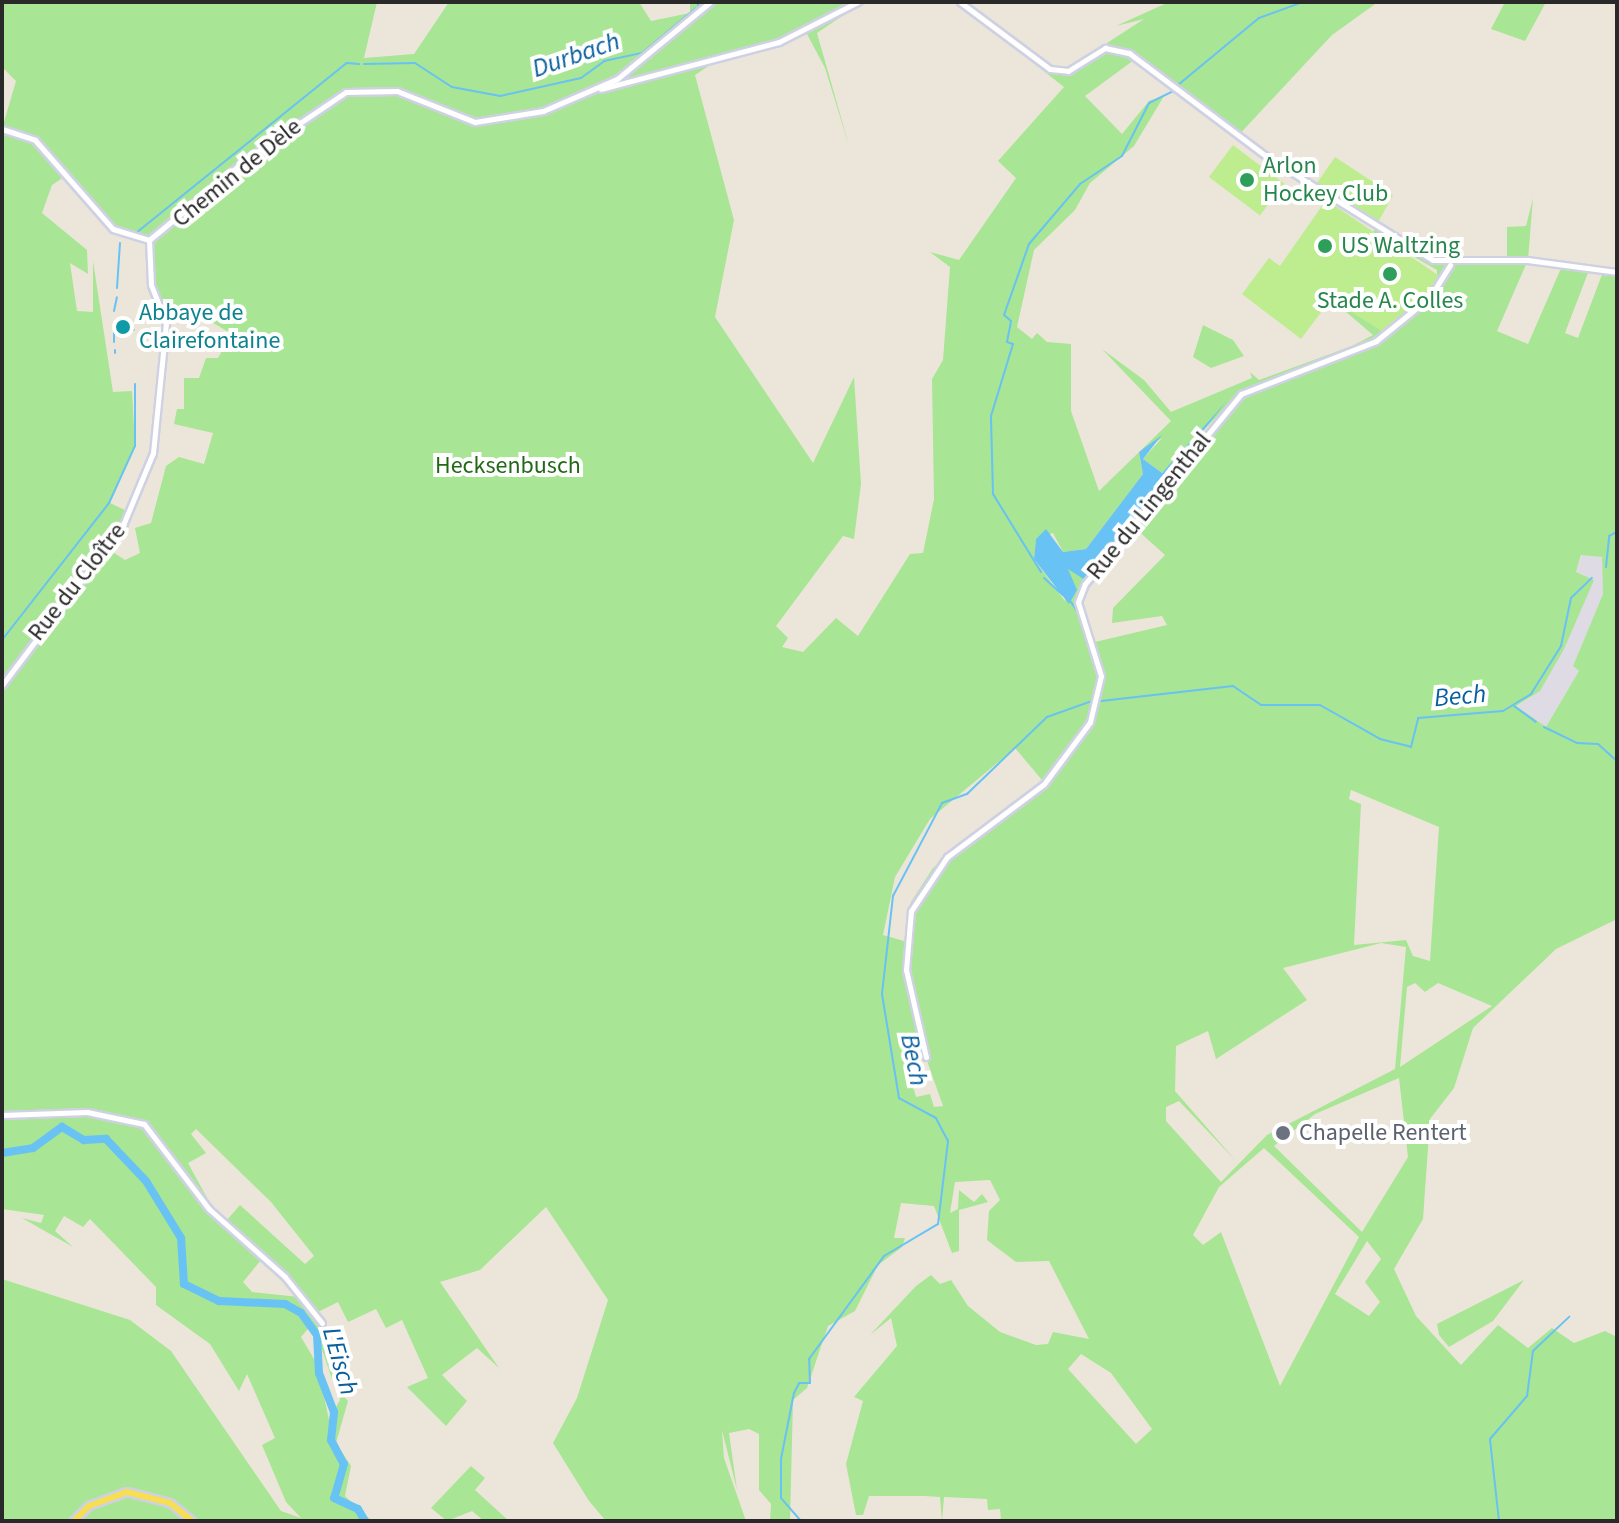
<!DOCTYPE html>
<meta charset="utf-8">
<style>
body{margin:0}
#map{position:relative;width:1619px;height:1523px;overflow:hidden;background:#ece6da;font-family:"Source Sans 3",sans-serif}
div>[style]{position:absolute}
.industrial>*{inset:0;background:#dedbe4}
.green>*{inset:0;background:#a8e594}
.pitch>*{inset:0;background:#bded8f;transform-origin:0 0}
.water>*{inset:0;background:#68c2f3}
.stream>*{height:2px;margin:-1px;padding:0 1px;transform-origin:1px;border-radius:1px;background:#68c2f3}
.river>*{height:8px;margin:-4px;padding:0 4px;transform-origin:4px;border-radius:4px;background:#68c2f3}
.roads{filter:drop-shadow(2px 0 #cfd1e3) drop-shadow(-2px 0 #cfd1e3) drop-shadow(0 2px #cfd1e3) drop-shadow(0 -2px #cfd1e3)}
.minor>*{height:5px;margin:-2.5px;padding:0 2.5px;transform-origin:2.5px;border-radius:2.5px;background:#fff}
.major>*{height:6px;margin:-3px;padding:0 3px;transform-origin:3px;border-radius:3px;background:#f6de55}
.dots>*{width:22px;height:22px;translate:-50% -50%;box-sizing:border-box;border:4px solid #fff;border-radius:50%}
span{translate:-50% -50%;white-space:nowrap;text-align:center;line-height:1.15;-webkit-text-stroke:8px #fff;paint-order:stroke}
.leisure-label{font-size:24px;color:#27864d}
.left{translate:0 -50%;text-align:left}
.street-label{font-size:24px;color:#292929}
.culture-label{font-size:24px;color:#0d838f}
.park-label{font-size:24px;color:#216917}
.worship-label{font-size:24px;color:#5b616d}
.water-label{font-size:26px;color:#085e9e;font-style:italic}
.frame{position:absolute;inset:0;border:4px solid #292929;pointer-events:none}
</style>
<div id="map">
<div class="industrial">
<div style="clip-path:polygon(1582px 555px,1602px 557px,1603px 594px,1573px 666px,1579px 671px,1546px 727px,1515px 707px,1530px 698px,1585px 575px,1576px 572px)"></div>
</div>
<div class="green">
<div style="clip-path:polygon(evenodd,2px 2px,377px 2px,364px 58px,414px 54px,449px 2px,639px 2px,651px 21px,690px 13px,690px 2px,863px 2px,817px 33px,850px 149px,825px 68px,807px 34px,724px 56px,695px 75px,734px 220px,715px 317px,813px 463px,854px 377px,861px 484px,854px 539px,843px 536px,776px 626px,788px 638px,782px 647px,803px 652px,836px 618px,858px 636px,910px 554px,923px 553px,934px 499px,932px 379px,943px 360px,950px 267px,930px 252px,959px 260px,1016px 178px,998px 161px,1064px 87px,956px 2px,1050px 67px,1067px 69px,1144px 19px,1116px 26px,1169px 2px,1378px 2px,1332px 35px,1235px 139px,1134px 60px,1085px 96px,1122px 134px,1149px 101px,1164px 96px,1134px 146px,1090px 183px,1075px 210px,1034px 250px,1017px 327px,1032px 339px,1037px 333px,1047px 342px,1071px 344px,1071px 411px,1099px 491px,1171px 421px,1102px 349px,1144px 380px,1171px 412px,1252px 378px,1250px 372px,1259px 380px,1352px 346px,1373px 335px,1331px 299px,1386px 324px,1429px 287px,1430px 297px,1437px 278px,1437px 270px,1373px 233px,1376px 226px,1442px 264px,1507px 261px,1507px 227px,1526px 226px,1533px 198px,1528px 260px,1497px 331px,1528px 344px,1562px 266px,1589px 270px,1565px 333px,1578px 338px,1603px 272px,1617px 274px,1617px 919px,1556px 949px,1473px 1028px,1454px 1088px,1430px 1119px,1423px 1219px,1394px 1269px,1416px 1316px,1461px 1365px,1498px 1325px,1528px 1348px,1552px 1328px,1574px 1343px,1605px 1331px,1617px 1337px,1617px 1521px,1001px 1521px,1000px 1509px,988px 1510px,987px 1499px,944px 1497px,942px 1521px,940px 1497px,924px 1496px,869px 1496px,863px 1515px,856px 1515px,846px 1464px,863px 1401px,854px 1397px,897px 1346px,891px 1318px,870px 1335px,916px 1286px,931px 1275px,940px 1284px,951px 1280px,968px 1306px,1000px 1332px,1036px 1345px,1048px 1344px,1053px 1332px,1089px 1339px,1049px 1261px,1016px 1262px,987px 1240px,989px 1211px,1000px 1200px,990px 1180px,955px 1182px,950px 1213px,958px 1209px,959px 1190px,974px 1202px,982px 1194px,988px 1202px,959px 1210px,959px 1251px,952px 1253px,934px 1206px,901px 1203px,894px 1238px,905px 1238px,902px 1247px,878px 1265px,855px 1311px,828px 1326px,807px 1388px,793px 1400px,790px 1521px,770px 1521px,771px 1504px,759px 1490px,759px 1434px,749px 1429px,729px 1433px,737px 1490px,722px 1430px,724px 1458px,746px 1521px,606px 1521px,589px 1501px,553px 1443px,577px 1398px,608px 1300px,546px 1207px,480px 1270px,440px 1282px,499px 1368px,477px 1348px,442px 1375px,467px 1401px,446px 1426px,407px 1387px,428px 1378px,402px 1320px,386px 1328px,376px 1309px,348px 1322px,338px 1302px,316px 1313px,340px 1380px,332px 1379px,313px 1323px,301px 1337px,317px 1364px,329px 1420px,340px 1400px,337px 1389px,348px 1401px,336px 1443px,351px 1466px,345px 1496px,372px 1521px,2px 1521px,2px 1279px,130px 1320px,171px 1351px,281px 1511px,301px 1518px,286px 1502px,262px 1445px,275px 1438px,247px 1374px,239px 1391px,210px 1344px,156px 1305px,156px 1287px,90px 1219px,83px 1227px,64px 1216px,55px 1231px,73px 1247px,22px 1218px,41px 1223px,44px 1215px,2px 1209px,2px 129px,16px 81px,2px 67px,2px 2px,64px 177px,104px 222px,149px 240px,151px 285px,164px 310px,186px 307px,232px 334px,218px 358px,206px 358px,199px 378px,184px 378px,184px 409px,177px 409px,174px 424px,213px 433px,204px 464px,179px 457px,166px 466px,151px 523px,135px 528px,140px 553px,125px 560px,105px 547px,131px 513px,110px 503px,135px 446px,132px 391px,113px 392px,93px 261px,93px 312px,77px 311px,70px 263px,88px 274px,87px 250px,42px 213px,52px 185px,64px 177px,2px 2px,1228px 405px,1205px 432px,1074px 569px,1068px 569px,1065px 601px,1034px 559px,1036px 539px,1053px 533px,1063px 552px,1086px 549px,1143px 474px,1139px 452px,1162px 438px,1143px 459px,1162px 473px,1228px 405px,2px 2px,1135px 528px,1165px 555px,1113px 608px,1112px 623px,1162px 616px,1167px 625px,1095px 642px,1079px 596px,1135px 528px,2px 2px,1581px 555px,1602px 557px,1603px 594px,1573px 666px,1579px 671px,1546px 727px,1516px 706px,1540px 691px,1564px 649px,1594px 580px,1576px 572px,1581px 555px,2px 2px,1015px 748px,1042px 780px,933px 868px,911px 902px,904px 941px,883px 935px,895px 877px,930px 819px,1015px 748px,2px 2px,1351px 790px,1439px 827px,1430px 961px,1413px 956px,1406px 940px,1354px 945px,1361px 804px,1349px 799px,1351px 790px,2px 2px,1381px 943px,1406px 947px,1395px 1069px,1267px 1135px,1221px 1182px,1166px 1121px,1166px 1107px,1179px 1101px,1236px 1161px,1175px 1091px,1176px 1046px,1208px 1031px,1216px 1059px,1307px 1000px,1283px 968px,1381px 943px,2px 2px,1415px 983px,1425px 992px,1438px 983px,1492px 1006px,1400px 1067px,1407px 987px,1415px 983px,2px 2px,926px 1058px,943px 1106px,934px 1107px,930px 1094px,916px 1097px,908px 1068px,926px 1058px,2px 2px,1399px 1078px,1408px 1157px,1362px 1232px,1274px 1146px,1315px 1114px,1399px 1078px,2px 2px,196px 1129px,271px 1202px,314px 1256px,305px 1264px,240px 1205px,226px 1221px,212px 1207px,188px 1163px,206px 1153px,191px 1134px,196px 1129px,2px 2px,1264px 1148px,1359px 1237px,1280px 1386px,1221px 1232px,1203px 1245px,1193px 1235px,1219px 1187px,1264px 1148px,2px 2px,1367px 1241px,1381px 1259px,1365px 1282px,1380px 1302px,1369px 1316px,1335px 1294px,1367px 1241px,2px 2px,261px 1260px,285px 1280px,299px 1297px,252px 1292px,243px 1282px,261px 1260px,2px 2px,1081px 1354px,1111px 1373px,1152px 1429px,1136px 1444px,1068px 1369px,1081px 1354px)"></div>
<div style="clip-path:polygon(1505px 2px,1546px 2px,1525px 41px,1491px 29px)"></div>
<div style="clip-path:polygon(1203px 325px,1233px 340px,1244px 356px,1211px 368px,1193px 357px)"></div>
<div style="clip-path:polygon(1524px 1280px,1493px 1321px,1449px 1347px,1439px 1335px,1437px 1324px)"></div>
<div style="clip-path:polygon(471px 1466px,485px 1478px,475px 1490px,509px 1521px,484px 1521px,472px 1511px,447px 1521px,431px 1508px)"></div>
</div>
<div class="pitch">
<div style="left:1233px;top:145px;width:64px;height:40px;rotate:37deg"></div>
<div style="clip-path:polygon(1335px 157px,1393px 195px,1376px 226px,1317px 183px)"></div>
<div style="clip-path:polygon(1326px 200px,1444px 279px,1383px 332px,1331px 299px,1301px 339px,1242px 294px,1269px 258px,1280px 266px)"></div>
</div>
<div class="water">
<div style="clip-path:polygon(1226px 402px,1085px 580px,1068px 569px,1077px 590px,1069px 604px,1034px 559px,1036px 539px,1046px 529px,1063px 552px,1086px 549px,1143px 474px,1139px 452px,1162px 435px,1143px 459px,1162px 473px)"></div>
</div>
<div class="stream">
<div style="left:698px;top:7px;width:5px;rotate:-90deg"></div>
<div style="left:364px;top:64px;width:51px;rotate:-1.1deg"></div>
<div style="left:415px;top:63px;width:44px;rotate:33deg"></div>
<div style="left:452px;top:87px;width:49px;rotate:10.6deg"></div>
<div style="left:500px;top:96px;width:83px;rotate:-12.5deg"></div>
<div style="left:581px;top:78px;width:29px;rotate:-36deg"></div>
<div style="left:604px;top:61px;width:39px;rotate:-12deg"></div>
<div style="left:642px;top:53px;width:70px;rotate:-39.8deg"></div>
<div style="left:1178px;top:85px;width:105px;rotate:-39.6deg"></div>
<div style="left:1259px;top:18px;width:47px;rotate:-20deg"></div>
<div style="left:136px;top:233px;width:271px;rotate:-38.9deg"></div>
<div style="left:347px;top:63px;width:12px;rotate:5deg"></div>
<div style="left:117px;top:288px;width:45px;rotate:-86.2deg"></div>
<div style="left:114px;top:311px;width:14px;rotate:-78deg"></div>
<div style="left:114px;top:333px;width:20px;rotate:-9deg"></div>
<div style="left:114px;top:334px;width:8px;rotate:90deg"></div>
<div style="left:115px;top:350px;width:3px;rotate:90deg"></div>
<div style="left:1606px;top:567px;width:31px;rotate:-84deg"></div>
<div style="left:1609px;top:536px;width:9px;rotate:-27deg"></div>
<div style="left:1041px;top:572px;width:92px;rotate:-121.6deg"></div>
<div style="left:993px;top:494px;width:78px;rotate:-91.5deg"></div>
<div style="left:991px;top:416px;width:75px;rotate:-73deg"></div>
<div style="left:1013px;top:344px;width:6px;rotate:-162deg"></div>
<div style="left:1007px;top:342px;width:21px;rotate:-79deg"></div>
<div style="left:1011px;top:321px;width:9px;rotate:-139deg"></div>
<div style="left:1004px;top:315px;width:75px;rotate:-70.6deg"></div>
<div style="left:1029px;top:244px;width:79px;rotate:-49.6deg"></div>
<div style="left:1080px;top:184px;width:50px;rotate:-33.7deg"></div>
<div style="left:1122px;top:156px;width:59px;rotate:-63deg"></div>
<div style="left:1149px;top:103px;width:28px;rotate:-26deg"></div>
<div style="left:1044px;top:578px;width:25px;rotate:42deg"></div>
<div style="left:1071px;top:602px;width:18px;rotate:56deg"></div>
<div style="left:2px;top:640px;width:174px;rotate:-52deg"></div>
<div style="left:109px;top:503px;width:63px;rotate:-65.5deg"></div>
<div style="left:135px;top:446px;width:62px;rotate:-90deg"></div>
<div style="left:1101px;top:701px;width:133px;rotate:-6.5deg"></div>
<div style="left:1233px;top:686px;width:34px;rotate:34deg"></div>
<div style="left:1261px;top:705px;width:59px"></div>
<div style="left:1320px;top:705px;width:69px;rotate:29.5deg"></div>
<div style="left:1380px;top:739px;width:32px;rotate:14deg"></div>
<div style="left:1411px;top:747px;width:30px;rotate:-76deg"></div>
<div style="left:1418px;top:718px;width:85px;rotate:-4.7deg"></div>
<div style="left:1503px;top:711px;width:33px;rotate:-31deg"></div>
<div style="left:1531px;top:694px;width:57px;rotate:-58deg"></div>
<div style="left:1561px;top:646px;width:49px;rotate:-78.2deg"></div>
<div style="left:1571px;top:598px;width:29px;rotate:-44deg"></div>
<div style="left:1514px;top:706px;width:27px;rotate:36deg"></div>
<div style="left:1544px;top:727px;width:37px;rotate:26deg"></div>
<div style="left:1577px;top:743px;width:21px;rotate:3deg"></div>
<div style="left:1598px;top:744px;width:25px;rotate:42deg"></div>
<div style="left:801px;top:1521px;width:30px;rotate:-131deg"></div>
<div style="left:781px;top:1498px;width:39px;rotate:-90deg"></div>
<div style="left:781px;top:1459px;width:67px;rotate:-78.9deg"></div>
<div style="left:794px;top:1393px;width:11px;rotate:-63deg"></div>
<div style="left:799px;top:1383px;width:11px"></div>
<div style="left:810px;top:1383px;width:24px;rotate:-92deg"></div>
<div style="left:809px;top:1359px;width:127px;rotate:-53.9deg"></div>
<div style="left:884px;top:1256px;width:63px;rotate:-30.7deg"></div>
<div style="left:938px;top:1224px;width:84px;rotate:-83.1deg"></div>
<div style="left:948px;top:1141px;width:26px;rotate:-118deg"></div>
<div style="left:936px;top:1118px;width:42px;rotate:-151.6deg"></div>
<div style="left:899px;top:1098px;width:105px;rotate:-99.3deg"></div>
<div style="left:882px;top:994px;width:99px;rotate:-83.6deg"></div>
<div style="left:893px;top:896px;width:105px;rotate:-62.2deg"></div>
<div style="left:942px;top:803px;width:27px;rotate:-20deg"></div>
<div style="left:967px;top:794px;width:111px;rotate:-43.9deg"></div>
<div style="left:1047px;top:717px;width:48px;rotate:-19.6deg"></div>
<div style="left:1499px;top:1521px;width:82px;rotate:-96.3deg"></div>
<div style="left:1490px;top:1439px;width:57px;rotate:-49.3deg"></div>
<div style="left:1527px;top:1396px;width:45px;rotate:-82.4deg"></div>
<div style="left:1533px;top:1351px;width:50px;rotate:-43.4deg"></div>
</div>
<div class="river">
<div style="left:2px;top:1153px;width:31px;rotate:-9deg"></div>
<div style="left:33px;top:1148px;width:36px;rotate:-36deg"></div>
<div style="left:62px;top:1127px;width:26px;rotate:31deg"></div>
<div style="left:84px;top:1140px;width:22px;rotate:-3deg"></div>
<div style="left:106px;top:1139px;width:58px;rotate:46.4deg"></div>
<div style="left:146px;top:1181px;width:67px;rotate:58.4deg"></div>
<div style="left:181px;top:1238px;width:46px;rotate:86.3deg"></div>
<div style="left:184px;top:1284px;width:39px;rotate:26deg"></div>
<div style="left:219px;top:1301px;width:66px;rotate:2.6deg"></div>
<div style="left:285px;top:1304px;width:18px;rotate:29deg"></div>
<div style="left:301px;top:1313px;width:27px;rotate:54deg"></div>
<div style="left:317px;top:1335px;width:38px;rotate:87deg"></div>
<div style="left:319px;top:1373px;width:42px;rotate:69deg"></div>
<div style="left:334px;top:1412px;width:28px;rotate:96deg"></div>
<div style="left:331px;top:1440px;width:27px;rotate:62deg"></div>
<div style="left:344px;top:1464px;width:35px;rotate:106deg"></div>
<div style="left:334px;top:1498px;width:26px;rotate:25deg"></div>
<div style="left:358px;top:1509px;width:14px;rotate:60deg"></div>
</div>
<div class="roads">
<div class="minor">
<div style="left:960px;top:2px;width:112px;rotate:36.7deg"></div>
<div style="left:1050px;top:69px;width:18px;rotate:6deg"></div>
<div style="left:1068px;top:71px;width:44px;rotate:-31.9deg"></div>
<div style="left:1105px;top:48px;width:25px;rotate:12deg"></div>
<div style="left:1129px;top:53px;width:173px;rotate:37deg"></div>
<div style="left:1267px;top:157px;width:195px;rotate:31.8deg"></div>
<div style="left:1433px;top:260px;width:95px"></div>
<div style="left:1528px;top:260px;width:90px;rotate:7.7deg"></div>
<div style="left:601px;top:89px;width:184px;rotate:-14.8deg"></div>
<div style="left:779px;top:42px;width:89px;rotate:-26.9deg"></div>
<div style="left:2px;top:129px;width:35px;rotate:18deg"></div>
<div style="left:35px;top:140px;width:118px;rotate:48.8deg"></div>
<div style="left:113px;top:229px;width:38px;rotate:17deg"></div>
<div style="left:149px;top:240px;width:129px;rotate:-39.6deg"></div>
<div style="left:248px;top:158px;width:118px;rotate:-34deg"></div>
<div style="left:346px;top:92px;width:51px;rotate:-1.1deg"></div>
<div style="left:397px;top:91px;width:84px;rotate:21.7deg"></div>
<div style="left:475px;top:122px;width:69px;rotate:-9.2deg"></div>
<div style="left:543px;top:111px;width:81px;rotate:-23.4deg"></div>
<div style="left:617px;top:79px;width:121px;rotate:-39.6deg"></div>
<div style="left:2px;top:685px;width:201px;rotate:-52.9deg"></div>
<div style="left:123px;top:525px;width:78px;rotate:-67.4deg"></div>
<div style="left:153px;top:453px;width:131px;rotate:-84.3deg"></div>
<div style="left:166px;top:323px;width:41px;rotate:-111.5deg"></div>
<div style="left:151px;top:285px;width:45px;rotate:-92.5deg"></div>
<div style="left:926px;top:1057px;width:89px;rotate:-102.9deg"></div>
<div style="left:906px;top:970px;width:59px;rotate:-85.2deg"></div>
<div style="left:911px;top:911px;width:65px;rotate:-56.3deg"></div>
<div style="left:947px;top:857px;width:121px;rotate:-37deg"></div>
<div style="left:1044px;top:784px;width:77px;rotate:-53.4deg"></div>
<div style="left:1090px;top:722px;width:47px;rotate:-76.6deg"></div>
<div style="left:1101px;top:676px;width:77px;rotate:-107.3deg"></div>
<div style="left:1078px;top:602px;width:19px;rotate:-69deg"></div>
<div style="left:1085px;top:584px;width:246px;rotate:-50.6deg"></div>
<div style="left:1241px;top:394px;width:145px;rotate:-21.4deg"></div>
<div style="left:1376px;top:341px;width:70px;rotate:-39.2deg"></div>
<div style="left:1430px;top:297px;width:38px;rotate:-58deg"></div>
<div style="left:2px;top:1115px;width:85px;rotate:-2deg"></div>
<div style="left:87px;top:1112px;width:58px;rotate:11.9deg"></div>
<div style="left:144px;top:1124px;width:107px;rotate:52.6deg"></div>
<div style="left:209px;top:1209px;width:102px;rotate:41.8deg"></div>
<div style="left:285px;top:1277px;width:59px;rotate:51.2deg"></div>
</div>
<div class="major">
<div style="left:74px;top:1521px;width:21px;rotate:-45deg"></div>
<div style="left:89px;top:1506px;width:40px;rotate:-20.2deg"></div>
<div style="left:127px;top:1492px;width:44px;rotate:14.3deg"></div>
<div style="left:170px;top:1503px;width:28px;rotate:39deg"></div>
</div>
</div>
<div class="dots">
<div style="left:1247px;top:180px;background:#2e9e5b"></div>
<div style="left:1325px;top:246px;background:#2e9e5b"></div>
<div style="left:1390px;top:274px;background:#2e9e5b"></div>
<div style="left:123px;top:327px;background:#0f9aa8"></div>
<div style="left:1283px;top:1133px;background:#6b7280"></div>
</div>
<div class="leisure-label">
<span class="left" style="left:1263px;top:180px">Arlon<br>Hockey Club</span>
<span class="left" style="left:1341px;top:246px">US Waltzing</span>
<span style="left:1390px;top:301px">Stade A. Colles</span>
</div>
<div class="street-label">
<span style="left:237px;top:173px;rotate:-39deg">Chemin de Dèle</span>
<span style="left:1149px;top:506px;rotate:-51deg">Rue du Lingenthal</span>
<span style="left:77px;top:582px;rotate:-52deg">Rue du Cloître</span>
</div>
<div class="culture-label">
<span class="left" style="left:139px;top:327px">Abbaye de<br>Clairefontaine</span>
</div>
<div class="park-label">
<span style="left:508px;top:466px">Hecksenbusch</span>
</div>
<div class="worship-label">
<span class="left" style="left:1299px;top:1133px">Chapelle Rentert</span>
</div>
<div class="water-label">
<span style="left:576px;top:55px;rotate:-19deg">Durbach</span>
<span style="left:1460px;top:696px;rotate:-5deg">Bech</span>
<span style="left:914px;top:1060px;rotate:79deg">Bech</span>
<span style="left:340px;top:1361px;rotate:74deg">L'Eisch</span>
</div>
<div class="frame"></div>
</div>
